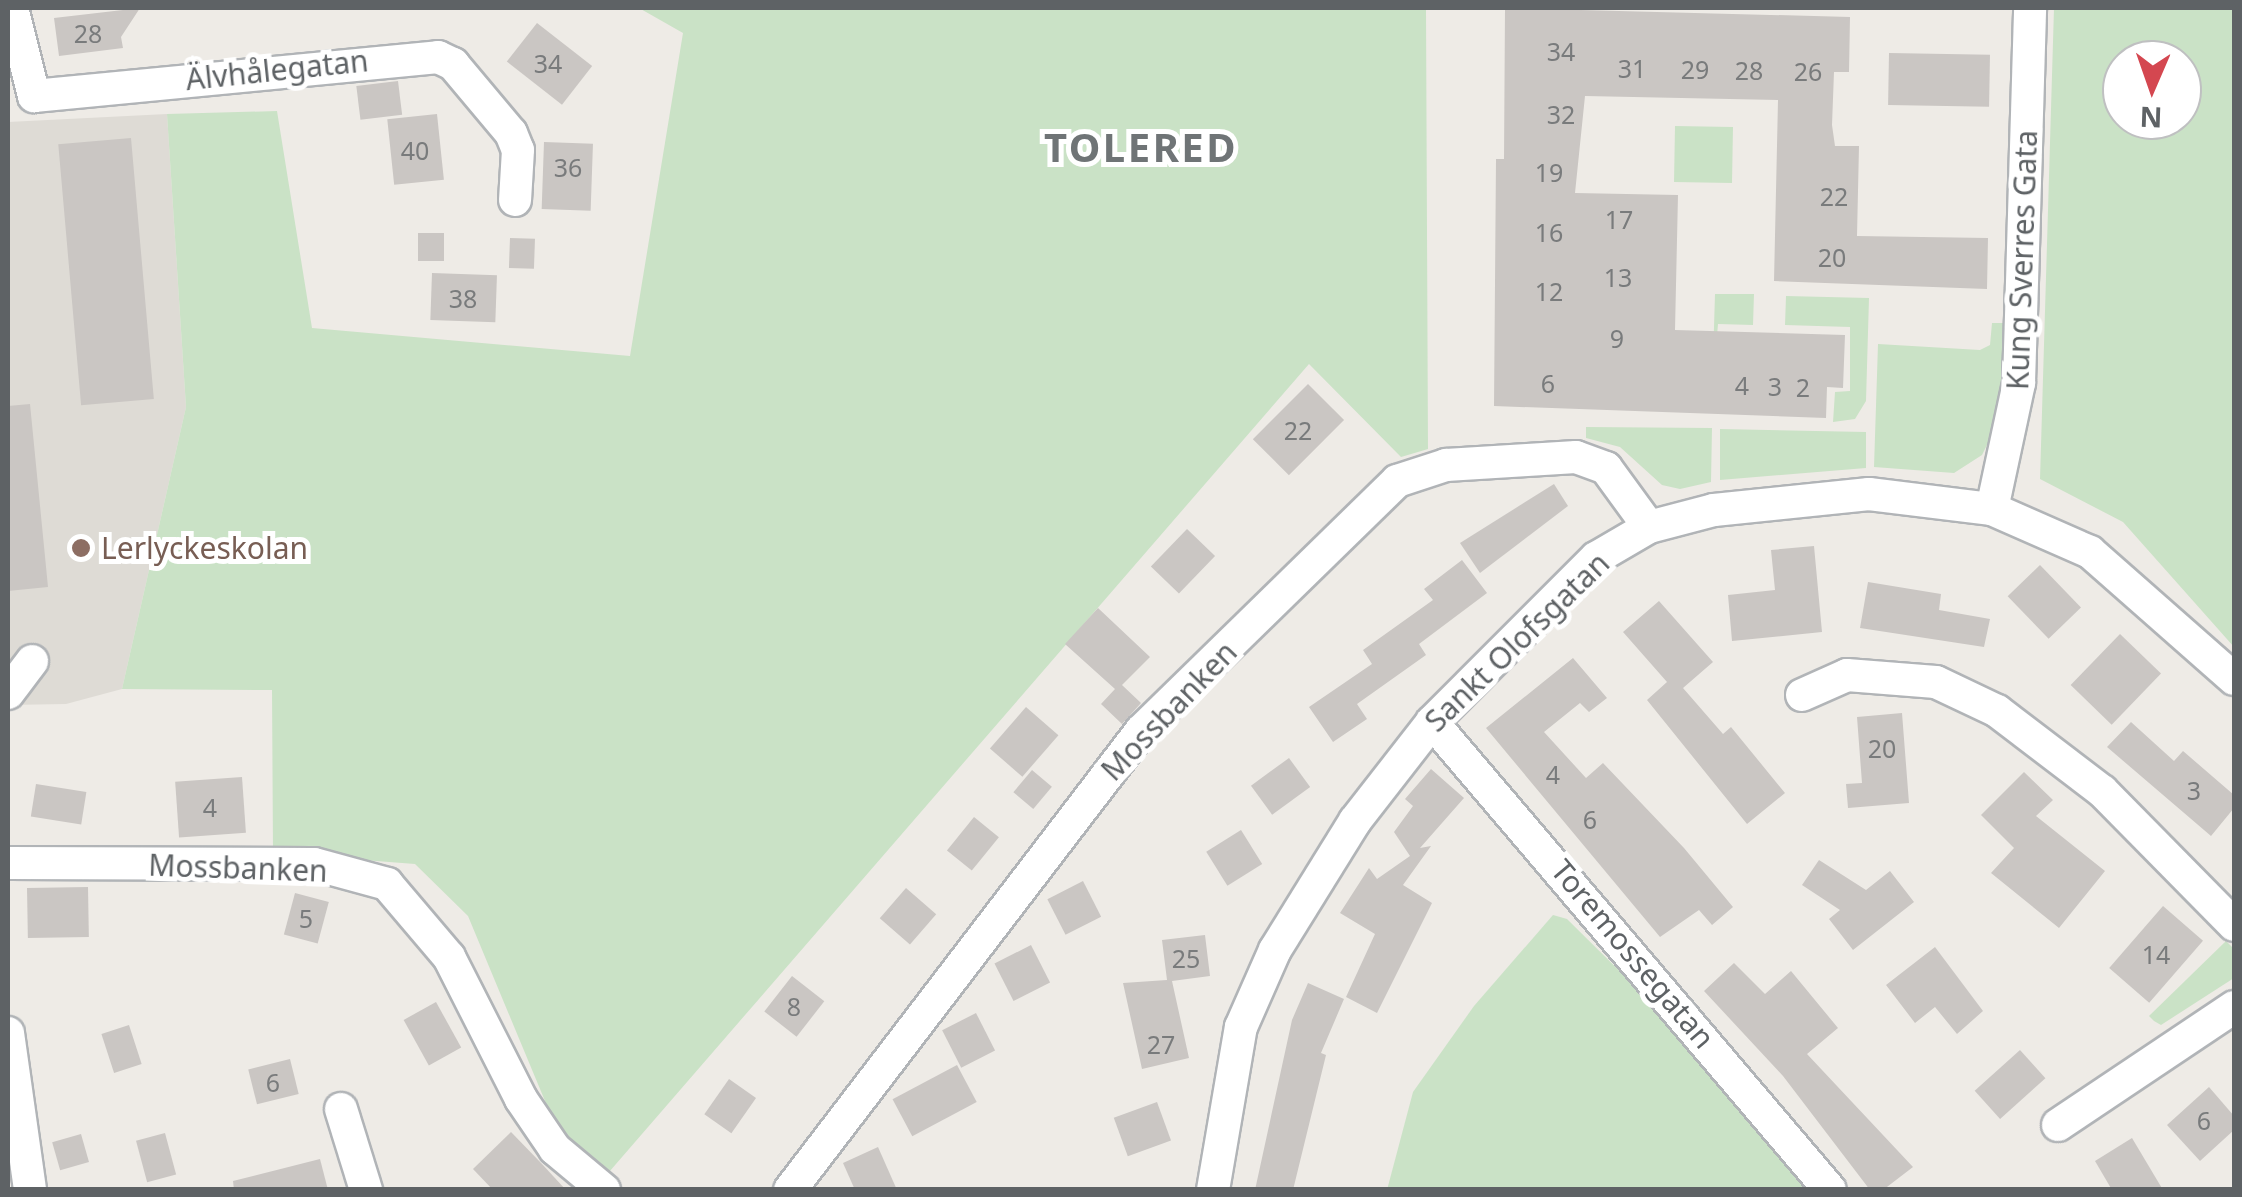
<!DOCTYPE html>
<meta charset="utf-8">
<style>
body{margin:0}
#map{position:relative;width:2242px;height:1197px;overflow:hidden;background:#eeebe6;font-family:"Noto Sans",sans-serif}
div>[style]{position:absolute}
.education>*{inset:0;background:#dedbd5}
.green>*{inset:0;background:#cae2c6;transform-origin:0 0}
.building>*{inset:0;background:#cac6c3;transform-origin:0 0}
.roads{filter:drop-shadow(2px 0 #b1b4b7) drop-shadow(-2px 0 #b1b4b7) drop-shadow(0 2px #b1b4b7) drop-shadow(0 -2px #b1b4b7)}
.minor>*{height:32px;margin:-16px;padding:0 16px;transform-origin:16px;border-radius:16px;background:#fff}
.dots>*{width:28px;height:28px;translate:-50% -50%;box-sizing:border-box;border:5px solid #fff;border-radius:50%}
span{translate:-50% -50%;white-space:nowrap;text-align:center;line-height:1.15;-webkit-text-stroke:10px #fff;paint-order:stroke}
.number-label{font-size:25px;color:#797b7c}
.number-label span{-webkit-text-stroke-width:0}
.street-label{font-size:30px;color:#5e6265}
.education-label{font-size:30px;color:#785e54}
.left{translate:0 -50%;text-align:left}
.district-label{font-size:40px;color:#6f7476;font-weight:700;letter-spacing:2.5px}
.frame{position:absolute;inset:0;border:10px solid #5e6265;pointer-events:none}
.north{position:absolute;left:2102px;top:40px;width:100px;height:100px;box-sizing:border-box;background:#fff;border:2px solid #bfc0c1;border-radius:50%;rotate:182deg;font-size:28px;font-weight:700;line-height:40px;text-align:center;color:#5e6265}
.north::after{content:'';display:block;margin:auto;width:35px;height:45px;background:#d44750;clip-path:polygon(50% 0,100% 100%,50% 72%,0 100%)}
</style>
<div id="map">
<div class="education">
<div style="clip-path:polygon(167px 114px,186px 407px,122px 689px,66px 704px,8px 705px,8px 122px)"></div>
</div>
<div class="green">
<div style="clip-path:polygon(639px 8px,1426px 8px,1428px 449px,1401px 457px,1309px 364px,603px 1179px,550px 1113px,468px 916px,415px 864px,273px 853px,272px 690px,122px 689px,186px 407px,167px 114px,277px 111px,312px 328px,630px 356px,683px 33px)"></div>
<div style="clip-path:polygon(evenodd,2054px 8px,2234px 8px,2234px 647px,2123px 522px,2040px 479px,2054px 8px,2122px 60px,2182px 60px,2182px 120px,2122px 120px,2122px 60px)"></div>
<div style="left:1675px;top:126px;width:58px;height:56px;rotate:1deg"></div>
<div style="clip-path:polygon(1715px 294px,1754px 294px,1753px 325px,1718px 324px,1712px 393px)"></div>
<div style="clip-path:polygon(1786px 296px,1869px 298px,1866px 401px,1855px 419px,1833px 422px,1835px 392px,1850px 391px,1850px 327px,1785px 325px)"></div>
<div style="clip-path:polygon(1992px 323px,2010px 323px,1997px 425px,1982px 455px,1954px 473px,1874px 467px,1878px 344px,1980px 350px,1990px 345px)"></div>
<div style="clip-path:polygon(1586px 427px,1712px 428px,1711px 482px,1680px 489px,1662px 485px,1620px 447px,1586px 438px)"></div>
<div style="clip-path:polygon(1720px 429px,1866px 432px,1866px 468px,1720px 480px)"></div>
<div style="clip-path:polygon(1553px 915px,1567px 919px,1660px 1011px,1813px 1190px,1387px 1190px,1413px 1092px,1474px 1006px)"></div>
<div style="clip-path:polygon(2226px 941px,2234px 949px,2234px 978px,2161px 1025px,2154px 1021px,2149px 1016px)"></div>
</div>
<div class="building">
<div style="clip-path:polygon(140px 8px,121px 37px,123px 48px,59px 56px,54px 18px)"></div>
<div style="clip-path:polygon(1505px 8px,1850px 17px,1849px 72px,1834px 72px,1832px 125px,1835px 146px,1859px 146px,1857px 236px,1988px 238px,1987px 289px,1774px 281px,1778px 100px,1585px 96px,1575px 193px,1678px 195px,1675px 330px,1845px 335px,1843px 388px,1827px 387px,1826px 418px,1494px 406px,1496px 159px,1504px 159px)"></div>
<div style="left:537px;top:23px;width:70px;height:49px;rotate:38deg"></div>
<div style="left:1889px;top:53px;width:101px;height:52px;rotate:1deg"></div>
<div style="left:398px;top:81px;width:34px;height:42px;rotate:83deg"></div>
<div style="left:437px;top:114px;width:66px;height:50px;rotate:84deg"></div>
<div style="left:131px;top:138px;width:262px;height:73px;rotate:85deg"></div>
<div style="left:544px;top:142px;width:49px;height:67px;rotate:2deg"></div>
<div style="left:418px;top:233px;width:26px;height:28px"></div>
<div style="left:510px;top:238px;width:25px;height:30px;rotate:2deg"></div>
<div style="left:432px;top:273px;width:65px;height:47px;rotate:2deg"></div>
<div style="left:1308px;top:384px;width:51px;height:78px;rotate:45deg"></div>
<div style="clip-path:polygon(30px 404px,48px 587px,8px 591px,8px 406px)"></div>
<div style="clip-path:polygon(1554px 484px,1568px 506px,1480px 573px,1460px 543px)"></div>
<div style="left:1187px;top:529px;width:39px;height:52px;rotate:44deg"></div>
<div style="clip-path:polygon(1814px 546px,1822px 632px,1732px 641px,1728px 595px,1775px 590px,1771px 550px)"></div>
<div style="clip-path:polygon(1462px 560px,1487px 593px,1419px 644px,1426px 655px,1357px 704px,1367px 719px,1333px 742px,1309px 707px,1372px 664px,1363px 650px,1433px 600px,1424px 589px)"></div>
<div style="left:2040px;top:565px;width:59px;height:45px;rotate:46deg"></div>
<div style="clip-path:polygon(1868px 582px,1941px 594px,1939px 610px,1990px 619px,1984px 647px,1860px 628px)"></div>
<div style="clip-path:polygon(1659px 601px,1713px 662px,1683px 688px,1723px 734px,1731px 727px,1785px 793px,1747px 824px,1647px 700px,1667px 682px,1623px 632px)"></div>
<div style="clip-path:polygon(1098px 608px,1150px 657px,1122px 685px,1141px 703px,1122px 724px,1101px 704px,1115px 689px,1065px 644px)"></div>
<div style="left:2120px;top:634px;width:57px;height:71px;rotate:44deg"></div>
<div style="clip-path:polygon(1573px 658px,1607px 698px,1589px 712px,1580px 703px,1544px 732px,1586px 778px,1603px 763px,1684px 848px,1733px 907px,1712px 925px,1699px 910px,1660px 937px,1486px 728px)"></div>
<div style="left:1026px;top:707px;width:43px;height:55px;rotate:41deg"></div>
<div style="clip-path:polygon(1902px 713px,1909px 803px,1848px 808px,1846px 784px,1862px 783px,1857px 717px)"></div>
<div style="clip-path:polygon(2131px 722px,2174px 761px,2183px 751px,2234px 795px,2234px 808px,2211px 836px,2107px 747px)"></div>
<div style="left:1289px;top:758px;width:36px;height:47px;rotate:54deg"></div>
<div style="clip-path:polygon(1431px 769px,1464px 798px,1420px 848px,1431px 846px,1403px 885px,1432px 903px,1377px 1013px,1346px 997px,1375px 934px,1340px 913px,1369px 868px,1377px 879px,1410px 856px,1394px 832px,1413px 806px,1405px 799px)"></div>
<div style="left:1032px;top:770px;width:26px;height:29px;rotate:40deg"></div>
<div style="clip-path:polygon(2024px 772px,2053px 800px,2036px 816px,2105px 871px,2059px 928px,1991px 873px,2014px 848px,1981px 815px)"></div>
<div style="left:242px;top:777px;width:56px;height:67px;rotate:86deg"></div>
<div style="left:36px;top:784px;width:51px;height:33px;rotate:9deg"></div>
<div style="left:974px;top:817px;width:32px;height:43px;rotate:39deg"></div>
<div style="left:1241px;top:830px;width:40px;height:41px;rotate:58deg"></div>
<div style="clip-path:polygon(1819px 860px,1866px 890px,1890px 871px,1914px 902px,1853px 950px,1829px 919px,1840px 910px,1802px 885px)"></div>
<div style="left:1083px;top:881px;width:40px;height:40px;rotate:63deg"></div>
<div style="left:88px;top:887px;width:50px;height:61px;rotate:89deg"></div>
<div style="left:906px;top:888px;width:40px;height:40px;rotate:41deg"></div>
<div style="left:295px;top:893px;width:35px;height:43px;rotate:15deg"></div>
<div style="left:2163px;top:906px;width:53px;height:82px;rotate:41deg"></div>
<div style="clip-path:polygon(1205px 935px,1210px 976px,1172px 981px,1189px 1058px,1142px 1069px,1123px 983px,1167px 980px,1162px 940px)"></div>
<div style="left:1031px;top:945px;width:42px;height:41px;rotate:63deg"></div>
<div style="clip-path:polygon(1935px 947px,1983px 1011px,1957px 1034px,1935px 1007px,1915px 1023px,1886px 985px)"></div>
<div style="clip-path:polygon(1734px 963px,1765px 994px,1791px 971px,1838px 1028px,1807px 1054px,1913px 1167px,1883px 1190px,1870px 1190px,1783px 1076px,1704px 991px)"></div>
<div style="left:792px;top:976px;width:41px;height:45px;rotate:38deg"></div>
<div style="clip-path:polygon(1308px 983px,1344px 999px,1321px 1053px,1326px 1055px,1293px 1190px,1255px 1190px,1292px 1020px)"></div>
<div style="left:436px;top:1002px;width:52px;height:37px;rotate:61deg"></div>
<div style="left:976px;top:1013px;width:42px;height:38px;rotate:63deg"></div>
<div style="left:129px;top:1025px;width:41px;height:29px;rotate:72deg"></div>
<div style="left:2020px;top:1050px;width:38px;height:61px;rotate:48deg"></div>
<div style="left:290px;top:1059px;width:36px;height:43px;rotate:76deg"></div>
<div style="left:957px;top:1065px;width:42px;height:73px;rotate:62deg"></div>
<div style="left:729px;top:1079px;width:33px;height:43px;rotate:35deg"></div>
<div style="clip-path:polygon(2209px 1087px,2234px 1116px,2234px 1130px,2200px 1161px,2167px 1125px)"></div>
<div style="left:1157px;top:1102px;width:41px;height:46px;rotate:70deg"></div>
<div style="clip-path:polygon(511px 1132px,542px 1164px,566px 1190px,493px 1190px,473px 1169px)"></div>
<div style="left:165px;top:1133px;width:43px;height:30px;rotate:75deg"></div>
<div style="left:81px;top:1134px;width:29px;height:30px;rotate:74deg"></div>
<div style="clip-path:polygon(2132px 1138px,2163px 1190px,2112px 1190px,2095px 1161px)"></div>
<div style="clip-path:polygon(878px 1147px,897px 1190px,855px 1190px,843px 1163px)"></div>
<div style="clip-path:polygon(320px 1159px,328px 1190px,234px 1190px,233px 1181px)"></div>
</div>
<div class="roads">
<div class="minor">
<div style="left:12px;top:8px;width:91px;rotate:76deg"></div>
<div style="left:34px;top:96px;width:406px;rotate:-5.5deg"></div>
<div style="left:438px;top:57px;width:17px;rotate:25deg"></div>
<div style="left:453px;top:64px;width:90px;rotate:50deg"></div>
<div style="left:511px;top:133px;width:18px;rotate:68deg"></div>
<div style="left:518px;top:150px;width:50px;rotate:93.4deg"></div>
<div style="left:1992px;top:509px;width:129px;rotate:-77.9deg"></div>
<div style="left:2019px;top:383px;width:375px;rotate:-88.3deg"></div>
<div style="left:8px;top:693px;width:40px;rotate:-53deg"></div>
<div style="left:1802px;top:695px;width:49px;rotate:-24deg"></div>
<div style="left:1847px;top:675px;width:89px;rotate:4.5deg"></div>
<div style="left:1936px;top:682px;width:68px;rotate:25.4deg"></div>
<div style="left:1997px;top:711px;width:132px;rotate:37.3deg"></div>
<div style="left:2102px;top:791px;width:188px;rotate:45.4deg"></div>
<div style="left:1432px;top:722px;width:614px;rotate:49.62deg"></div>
<div style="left:8px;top:863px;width:306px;rotate:0.2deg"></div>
<div style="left:314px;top:864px;width:76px;rotate:15.3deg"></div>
<div style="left:387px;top:884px;width:96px;rotate:49.7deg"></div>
<div style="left:449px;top:957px;width:159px;rotate:63.1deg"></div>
<div style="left:521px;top:1099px;width:60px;rotate:55.8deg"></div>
<div style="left:555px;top:1149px;width:64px;rotate:39.9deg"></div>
<div style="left:8px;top:1033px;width:159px;rotate:82deg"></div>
<div style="left:341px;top:1109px;width:85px;rotate:72.8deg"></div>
<div style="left:2058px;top:1125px;width:212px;rotate:-33.8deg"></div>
<div style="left:790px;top:1190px;width:578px;rotate:-52.59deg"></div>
<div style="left:1141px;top:731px;width:358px;rotate:-44.3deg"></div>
<div style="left:1397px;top:481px;width:52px;rotate:-18.1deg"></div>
<div style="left:1446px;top:465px;width:130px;rotate:-3.5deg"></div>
<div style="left:1576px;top:457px;width:32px;rotate:20deg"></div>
<div style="left:1606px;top:468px;width:73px;rotate:53.9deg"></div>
<div style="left:1213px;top:1190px;width:165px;rotate:-80.3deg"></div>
<div style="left:1241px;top:1027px;width:84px;rotate:-66.2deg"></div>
<div style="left:1275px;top:950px;width:152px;rotate:-58.2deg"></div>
<div style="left:1355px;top:821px;width:125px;rotate:-52.1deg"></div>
<div style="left:1432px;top:722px;width:232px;rotate:-45deg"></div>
<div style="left:1596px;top:558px;width:61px;rotate:-30.3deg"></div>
<div style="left:1649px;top:527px;width:67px;rotate:-14.7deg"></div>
<div style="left:1714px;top:510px;width:156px;rotate:-5.9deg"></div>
<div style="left:1869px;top:494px;width:124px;rotate:7deg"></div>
<div style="left:1992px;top:509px;width:107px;rotate:23.7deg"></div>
<div style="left:2090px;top:552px;width:192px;rotate:41.4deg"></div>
</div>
</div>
<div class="dots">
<div style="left:81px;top:548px;background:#8d6e63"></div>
</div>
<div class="number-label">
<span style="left:88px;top:33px">28</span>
<span style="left:1561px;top:51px">34</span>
<span style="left:548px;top:63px">34</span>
<span style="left:1632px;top:68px">31</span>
<span style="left:1695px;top:69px">29</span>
<span style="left:1749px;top:70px">28</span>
<span style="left:1808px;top:71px">26</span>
<span style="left:1561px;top:114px">32</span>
<span style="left:415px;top:150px">40</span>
<span style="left:568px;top:167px">36</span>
<span style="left:1549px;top:172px">19</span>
<span style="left:1834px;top:196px">22</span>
<span style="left:1619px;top:219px">17</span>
<span style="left:1549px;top:232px">16</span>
<span style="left:1832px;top:257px">20</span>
<span style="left:1618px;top:277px">13</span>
<span style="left:1549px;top:291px">12</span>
<span style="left:463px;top:298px">38</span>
<span style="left:1617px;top:338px">9</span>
<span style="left:1548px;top:383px">6</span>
<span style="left:1742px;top:385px">4</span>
<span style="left:1775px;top:386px">3</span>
<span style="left:1803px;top:387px">2</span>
<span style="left:1298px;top:430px">22</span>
<span style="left:1882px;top:748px">20</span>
<span style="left:1553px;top:774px">4</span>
<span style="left:2194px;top:790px">3</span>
<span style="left:210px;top:807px">4</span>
<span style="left:1590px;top:819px">6</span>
<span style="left:306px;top:918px">5</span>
<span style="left:2156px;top:954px">14</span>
<span style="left:1186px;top:958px">25</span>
<span style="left:794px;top:1006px">8</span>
<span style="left:1161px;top:1044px">27</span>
<span style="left:273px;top:1082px">6</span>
<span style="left:2204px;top:1120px">6</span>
</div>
<div class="street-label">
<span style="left:277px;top:70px;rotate:-6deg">Älvhålegatan</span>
<span style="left:2022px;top:260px;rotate:-88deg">Kung Sverres Gata</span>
<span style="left:1517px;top:642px;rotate:-44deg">Sankt Olofsgatan</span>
<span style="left:1169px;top:711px;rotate:-46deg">Mossbanken</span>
<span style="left:238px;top:868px;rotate:2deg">Mossbanken</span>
<span style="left:1633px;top:954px;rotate:50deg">Toremossegatan</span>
</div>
<div class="education-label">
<span class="left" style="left:101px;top:548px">Lerlyckeskolan</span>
</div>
<div class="district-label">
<span style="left:1141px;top:147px">TOLERED</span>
</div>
<div class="frame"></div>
<div class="north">N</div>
</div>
